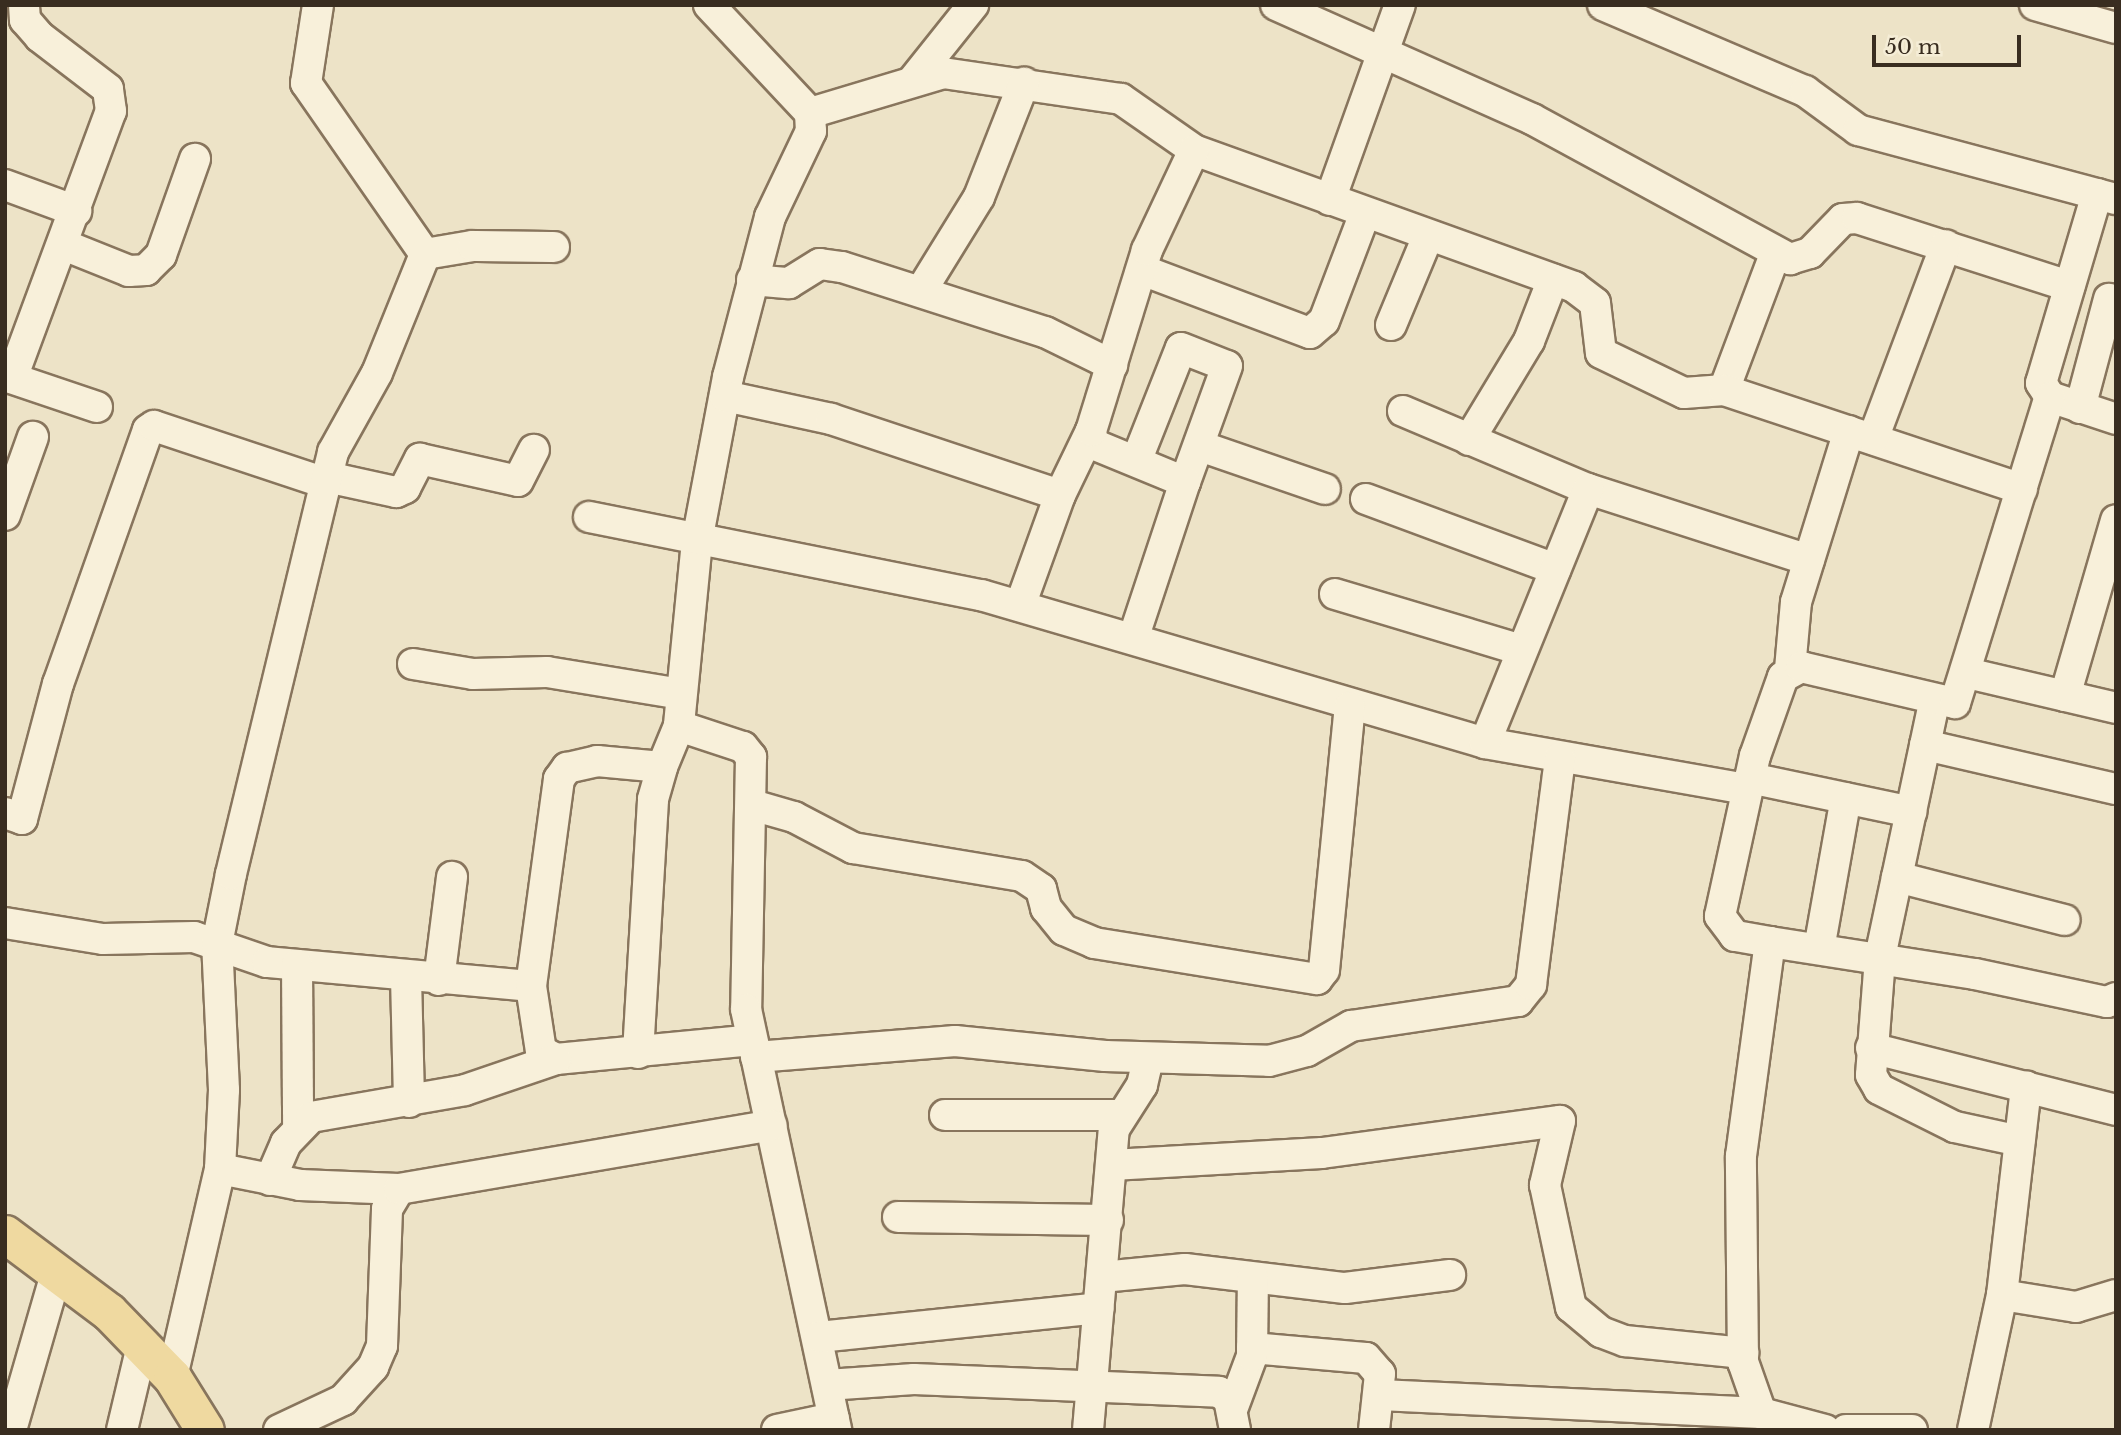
<!DOCTYPE html>
<style>
body{margin:0}
#map{position:relative;width:2121px;height:1435px;overflow:hidden;background:#ede3c7;font-family:"Libre Baskerville",serif}
div>[style]{position:absolute}
.roads{filter:drop-shadow(2px 0 #88755d) drop-shadow(-2px 0 #88755d) drop-shadow(0 2px #88755d) drop-shadow(0 -2px #88755d)}
.minor>*{height:30px;margin:-15px;padding:0 15px;transform-origin:15px;border-radius:15px;background:#f8f0da}
.major>*{height:37px;margin:-18.5px;padding:0 18.5px;transform-origin:18.5px;border-radius:18.5px;background:#efd9a0}
span{translate:-50% -50%;white-space:nowrap;text-align:center;line-height:1.15;-webkit-text-stroke:5px #f5edd6;paint-order:stroke}
.frame{position:absolute;inset:0;border:7px solid #392d20;pointer-events:none}
.scale{position:absolute;left:1872px;top:35px;width:149px;height:32px;box-sizing:border-box;border:4px solid #392d20;border-top:0;padding-left:9px;font-size:21px;line-height:24px;white-space:nowrap;color:#392d20;-webkit-text-stroke:5px #f5edd6;paint-order:stroke}
</style>
<div id="map">
<div class="roads">
<div class="minor">
<div style="left:318px;top:5px;width:79px;rotate:98.7deg"></div>
<div style="left:306px;top:83px;width:208px;rotate:55.2deg"></div>
<div style="left:425px;top:254px;width:49px;rotate:-9.5deg"></div>
<div style="left:473px;top:246px;width:81px;rotate:0.7deg"></div>
<div style="left:709px;top:5px;width:148px;rotate:46.9deg"></div>
<div style="left:810px;top:113px;width:18px;rotate:87deg"></div>
<div style="left:811px;top:131px;width:95px;rotate:115.5deg"></div>
<div style="left:770px;top:217px;width:165px;rotate:104.7deg"></div>
<div style="left:728px;top:377px;width:167px;rotate:100.7deg"></div>
<div style="left:697px;top:541px;width:186px;rotate:95.6deg"></div>
<div style="left:679px;top:726px;width:67px;rotate:18.2deg"></div>
<div style="left:743px;top:747px;width:13px;rotate:51deg"></div>
<div style="left:751px;top:757px;width:252px;rotate:91.1deg"></div>
<div style="left:746px;top:1009px;width:431px;rotate:77.9deg"></div>
<div style="left:1276px;top:5px;width:280px;rotate:24deg"></div>
<div style="left:1532px;top:119px;width:294px;rotate:28.5deg"></div>
<div style="left:1790px;top:259px;width:21px;rotate:-17deg"></div>
<div style="left:1810px;top:253px;width:47px;rotate:-45.9deg"></div>
<div style="left:1843px;top:219px;width:14px;rotate:-4deg"></div>
<div style="left:1857px;top:218px;width:223px;rotate:17.8deg"></div>
<div style="left:1603px;top:5px;width:220px;rotate:23.1deg"></div>
<div style="left:1805px;top:91px;width:66px;rotate:36.3deg"></div>
<div style="left:1858px;top:130px;width:267px;rotate:15deg"></div>
<div style="left:2035px;top:5px;width:84px;rotate:15.9deg"></div>
<div style="left:914px;top:79px;width:95px;rotate:-51.4deg"></div>
<div style="left:810px;top:113px;width:139px;rotate:-16.7deg"></div>
<div style="left:943px;top:73px;width:180px;rotate:8.3deg"></div>
<div style="left:1121px;top:99px;width:89px;rotate:34.9deg"></div>
<div style="left:1194px;top:150px;width:404px;rotate:19.8deg"></div>
<div style="left:1574px;top:287px;width:26px;rotate:37deg"></div>
<div style="left:1595px;top:303px;width:50px;rotate:83.2deg"></div>
<div style="left:1601px;top:353px;width:92px;rotate:25.7deg"></div>
<div style="left:1684px;top:393px;width:40px;rotate:-4.3deg"></div>
<div style="left:1724px;top:390px;width:145px;rotate:-69.4deg"></div>
<div style="left:5px;top:185px;width:76px;rotate:20.1deg"></div>
<div style="left:2097px;top:194px;width:197px;rotate:106.5deg"></div>
<div style="left:2041px;top:383px;width:17px;rotate:57deg"></div>
<div style="left:2050px;top:397px;width:70px;rotate:18.4deg"></div>
<div style="left:1330px;top:200px;width:207px;rotate:-70.3deg"></div>
<div style="left:64px;top:245px;width:70px;rotate:21.8deg"></div>
<div style="left:129px;top:271px;width:17px;rotate:-3deg"></div>
<div style="left:146px;top:270px;width:21px;rotate:-45deg"></div>
<div style="left:161px;top:255px;width:102px;rotate:-70.5deg"></div>
<div style="left:1142px;top:270px;width:179px;rotate:20.6deg"></div>
<div style="left:1310px;top:333px;width:18px;rotate:-41deg"></div>
<div style="left:1324px;top:321px;width:116px;rotate:-69.2deg"></div>
<div style="left:752px;top:280px;width:37px;rotate:5deg"></div>
<div style="left:789px;top:283px;width:36px;rotate:-32deg"></div>
<div style="left:820px;top:264px;width:22px;rotate:8deg"></div>
<div style="left:842px;top:267px;width:213px;rotate:17.8deg"></div>
<div style="left:1045px;top:332px;width:75px;rotate:26.2deg"></div>
<div style="left:921px;top:291px;width:110px;rotate:-58.3deg"></div>
<div style="left:979px;top:197px;width:123px;rotate:-68.5deg"></div>
<div style="left:1391px;top:325px;width:96px;rotate:-67.4deg"></div>
<div style="left:5px;top:376px;width:97px;rotate:18.6deg"></div>
<div style="left:12px;top:378px;width:285px;rotate:-69.7deg"></div>
<div style="left:111px;top:111px;width:22px;rotate:-98deg"></div>
<div style="left:108px;top:89px;width:86px;rotate:-142.6deg"></div>
<div style="left:40px;top:37px;width:23px;rotate:-131deg"></div>
<div style="left:25px;top:20px;width:15px;rotate:-94deg"></div>
<div style="left:1724px;top:390px;width:314px;rotate:18.4deg"></div>
<div style="left:725px;top:396px;width:108px;rotate:12.2deg"></div>
<div style="left:831px;top:419px;width:241px;rotate:18.4deg"></div>
<div style="left:2080px;top:408px;width:113px;rotate:-75.1deg"></div>
<div style="left:1403px;top:411px;width:201px;rotate:22.9deg"></div>
<div style="left:1588px;top:489px;width:232px;rotate:17.8deg"></div>
<div style="left:1873px;top:439px;width:207px;rotate:-69.4deg"></div>
<div style="left:1469px;top:440px;width:116px;rotate:-58.8deg"></div>
<div style="left:1529px;top:341px;width:66px;rotate:-68.8deg"></div>
<div style="left:1200px;top:446px;width:132px;rotate:19deg"></div>
<div style="left:1137px;top:459px;width:119px;rotate:-68.4deg"></div>
<div style="left:1181px;top:348px;width:49px;rotate:21.4deg"></div>
<div style="left:1227px;top:366px;width:123px;rotate:109.9deg"></div>
<div style="left:327px;top:477px;width:71px;rotate:12.3deg"></div>
<div style="left:396px;top:492px;width:10px;rotate:-24deg"></div>
<div style="left:405px;top:488px;width:33px;rotate:-63deg"></div>
<div style="left:420px;top:459px;width:100px;rotate:12.7deg"></div>
<div style="left:518px;top:481px;width:35px;rotate:-63deg"></div>
<div style="left:1366px;top:499px;width:202px;rotate:20.3deg"></div>
<div style="left:5px;top:515px;width:83px;rotate:-70.3deg"></div>
<div style="left:589px;top:517px;width:400px;rotate:11.3deg"></div>
<div style="left:981px;top:595px;width:525px;rotate:16.36deg"></div>
<div style="left:1485px;top:743px;width:266px;rotate:10deg"></div>
<div style="left:1335px;top:594px;width:195px;rotate:16.7deg"></div>
<div style="left:1020px;top:606px;width:118px;rotate:-70.2deg"></div>
<div style="left:1060px;top:495px;width:71px;rotate:-64.2deg"></div>
<div style="left:1133px;top:639px;width:165px;rotate:-71.7deg"></div>
<div style="left:1185px;top:482px;width:100px;rotate:-157.6deg"></div>
<div style="left:1093px;top:444px;width:13px;rotate:-99deg"></div>
<div style="left:1091px;top:431px;width:189px;rotate:-72.8deg"></div>
<div style="left:1147px;top:250px;width:110px;rotate:-64.8deg"></div>
<div style="left:413px;top:664px;width:61px;rotate:9.5deg"></div>
<div style="left:473px;top:674px;width:74px;rotate:-1.5deg"></div>
<div style="left:547px;top:672px;width:136px;rotate:9.3deg"></div>
<div style="left:1790px;top:669px;width:67px;rotate:-84.9deg"></div>
<div style="left:1796px;top:602px;width:179px;rotate:-72.8deg"></div>
<div style="left:1967px;top:673px;width:153px;rotate:13.2deg"></div>
<div style="left:2065px;top:696px;width:183px;rotate:-73.8deg"></div>
<div style="left:1934px;top:703px;width:261px;rotate:102deg"></div>
<div style="left:1880px;top:958px;width:117px;rotate:94.4deg"></div>
<div style="left:1871px;top:1075px;width:16px;rotate:60deg"></div>
<div style="left:1879px;top:1089px;width:85px;rotate:26.6deg"></div>
<div style="left:1955px;top:1127px;width:66px;rotate:12.2deg"></div>
<div style="left:1485px;top:743px;width:274px;rotate:-67.9deg"></div>
<div style="left:1925px;top:745px;width:196px;rotate:13deg"></div>
<div style="left:1750px;top:778px;width:165px;rotate:11.9deg"></div>
<div style="left:752px;top:805px;width:44px;rotate:15.9deg"></div>
<div style="left:794px;top:817px;width:67px;rotate:27.7deg"></div>
<div style="left:853px;top:848px;width:171px;rotate:9.4deg"></div>
<div style="left:1022px;top:876px;width:23px;rotate:34deg"></div>
<div style="left:1041px;top:889px;width:20px;rotate:75deg"></div>
<div style="left:1046px;top:908px;width:28px;rotate:51deg"></div>
<div style="left:1064px;top:930px;width:33px;rotate:23deg"></div>
<div style="left:1094px;top:943px;width:226px;rotate:9.2deg"></div>
<div style="left:1317px;top:979px;width:11px;rotate:-52deg"></div>
<div style="left:1324px;top:970px;width:264px;rotate:-84.4deg"></div>
<div style="left:5px;top:813px;width:18px;rotate:19deg"></div>
<div style="left:22px;top:819px;width:140px;rotate:-75.1deg"></div>
<div style="left:58px;top:684px;width:269px;rotate:-70.5deg"></div>
<div style="left:148px;top:430px;width:7px;rotate:-34deg"></div>
<div style="left:154px;top:426px;width:180px;rotate:18.4deg"></div>
<div style="left:1897px;top:877px;width:173px;rotate:14.4deg"></div>
<div style="left:5px;top:923px;width:99px;rotate:9.3deg"></div>
<div style="left:103px;top:939px;width:91px;rotate:-1.3deg"></div>
<div style="left:194px;top:937px;width:77px;rotate:18.9deg"></div>
<div style="left:267px;top:962px;width:265px;rotate:5.2deg"></div>
<div style="left:531px;top:986px;width:209px;rotate:-82.3deg"></div>
<div style="left:559px;top:779px;width:14px;rotate:-54deg"></div>
<div style="left:567px;top:768px;width:31px;rotate:-13deg"></div>
<div style="left:597px;top:761px;width:65px;rotate:5.3deg"></div>
<div style="left:662px;top:767px;width:44px;rotate:-67.5deg"></div>
<div style="left:1770px;top:942px;width:36px;rotate:-170deg"></div>
<div style="left:1735px;top:936px;width:25px;rotate:-127deg"></div>
<div style="left:1720px;top:916px;width:164px;rotate:-77.7deg"></div>
<div style="left:1755px;top:756px;width:84px;rotate:-70.5deg"></div>
<div style="left:1783px;top:677px;width:21px;rotate:-29deg"></div>
<div style="left:1801px;top:667px;width:158px;rotate:13.2deg"></div>
<div style="left:1955px;top:703px;width:320px;rotate:-72.8deg"></div>
<div style="left:1819px;top:949px;width:153px;rotate:-79.9deg"></div>
<div style="left:297px;top:965px;width:160px;rotate:89.6deg"></div>
<div style="left:406px;top:977px;width:125px;rotate:88.6deg"></div>
<div style="left:439px;top:980px;width:104px;rotate:-82.8deg"></div>
<div style="left:531px;top:986px;width:66px;rotate:81.3deg"></div>
<div style="left:541px;top:1051px;width:17px;rotate:28deg"></div>
<div style="left:556px;top:1059px;width:197px;rotate:-5.5deg"></div>
<div style="left:1871px;top:1048px;width:253px;rotate:14.2deg"></div>
<div style="left:638px;top:1053px;width:254px;rotate:-86.6deg"></div>
<div style="left:653px;top:799px;width:33px;rotate:-74deg"></div>
<div style="left:756px;top:1057px;width:200px;rotate:-4.6deg"></div>
<div style="left:955px;top:1041px;width:151px;rotate:5.7deg"></div>
<div style="left:1105px;top:1056px;width:164px;rotate:1.7deg"></div>
<div style="left:1269px;top:1061px;width:39px;rotate:-15deg"></div>
<div style="left:1307px;top:1051px;width:51px;rotate:-29.6deg"></div>
<div style="left:1351px;top:1026px;width:169px;rotate:-8.5deg"></div>
<div style="left:1518px;top:1001px;width:21px;rotate:-51deg"></div>
<div style="left:1531px;top:985px;width:229px;rotate:-82.7deg"></div>
<div style="left:945px;top:1115px;width:172px"></div>
<div style="left:1112px;top:1165px;width:210px;rotate:-3.3deg"></div>
<div style="left:1322px;top:1153px;width:240px;rotate:-7.7deg"></div>
<div style="left:1560px;top:1121px;width:66px;rotate:103.2deg"></div>
<div style="left:1545px;top:1185px;width:125px;rotate:78deg"></div>
<div style="left:1571px;top:1307px;width:39px;rotate:40deg"></div>
<div style="left:1601px;top:1332px;width:26px;rotate:21deg"></div>
<div style="left:1625px;top:1341px;width:119px;rotate:5.8deg"></div>
<div style="left:220px;top:1169px;width:82px;rotate:11.3deg"></div>
<div style="left:300px;top:1185px;width:99px;rotate:2.3deg"></div>
<div style="left:270px;top:1180px;width:40px;rotate:-66.6deg"></div>
<div style="left:286px;top:1143px;width:36px;rotate:-46deg"></div>
<div style="left:311px;top:1117px;width:156px;rotate:-9.9deg"></div>
<div style="left:465px;top:1090px;width:96px;rotate:-18.8deg"></div>
<div style="left:898px;top:1217px;width:210px;rotate:0.8deg"></div>
<div style="left:1102px;top:1277px;width:83px;rotate:-5.5deg"></div>
<div style="left:1185px;top:1269px;width:161px;rotate:6.8deg"></div>
<div style="left:1345px;top:1288px;width:106px;rotate:-7.1deg"></div>
<div style="left:2002px;top:1295px;width:75px;rotate:9.2deg"></div>
<div style="left:2076px;top:1307px;width:42px;rotate:-16.7deg"></div>
<div style="left:819px;top:1337px;width:281px;rotate:-5.9deg"></div>
<div style="left:1252px;top:1348px;width:114px;rotate:5deg"></div>
<div style="left:1366px;top:1358px;width:21px;rotate:49deg"></div>
<div style="left:1380px;top:1374px;width:56px;rotate:96.1deg"></div>
<div style="left:172px;top:1377px;width:213px;rotate:-77deg"></div>
<div style="left:220px;top:1169px;width:79px;rotate:-87.1deg"></div>
<div style="left:224px;top:1090px;width:146px;rotate:-92.7deg"></div>
<div style="left:217px;top:944px;width:71px;rotate:-78.7deg"></div>
<div style="left:231px;top:874px;width:434px;rotate:-76.4deg"></div>
<div style="left:333px;top:452px;width:90px;rotate:-60.9deg"></div>
<div style="left:377px;top:373px;width:128px;rotate:-68deg"></div>
<div style="left:827px;top:1385px;width:87px;rotate:-3.9deg"></div>
<div style="left:914px;top:1379px;width:305px;rotate:2.4deg"></div>
<div style="left:1219px;top:1392px;width:12px;rotate:35deg"></div>
<div style="left:1229px;top:1399px;width:32px;rotate:79deg"></div>
<div style="left:1380px;top:1395px;width:381px;rotate:2.7deg"></div>
<div style="left:1233px;top:1407px;width:54px;rotate:-69.6deg"></div>
<div style="left:1252px;top:1356px;width:78px;rotate:-89.3deg"></div>
<div style="left:11px;top:1430px;width:166px;rotate:-73.9deg"></div>
<div style="left:122px;top:1430px;width:86px;rotate:-76.6deg"></div>
<div style="left:279px;top:1430px;width:71px;rotate:-25.1deg"></div>
<div style="left:343px;top:1400px;width:45px;rotate:-47.7deg"></div>
<div style="left:373px;top:1367px;width:23px;rotate:-67deg"></div>
<div style="left:382px;top:1346px;width:137px;rotate:-87.9deg"></div>
<div style="left:387px;top:1209px;width:23px;rotate:-59deg"></div>
<div style="left:399px;top:1189px;width:378px;rotate:-9.7deg"></div>
<div style="left:777px;top:1430px;width:58px;rotate:-11.9deg"></div>
<div style="left:1088px;top:1430px;width:302px;rotate:-85.1deg"></div>
<div style="left:1114px;top:1129px;width:52px;rotate:-57.5deg"></div>
<div style="left:1142px;top:1085px;width:27px;rotate:-77deg"></div>
<div style="left:1825px;top:1430px;width:66px;rotate:-165.1deg"></div>
<div style="left:1761px;top:1413px;width:54px;rotate:-109.4deg"></div>
<div style="left:1743px;top:1362px;width:206px;rotate:-90.6deg"></div>
<div style="left:1741px;top:1156px;width:216px;rotate:-82.3deg"></div>
<div style="left:1770px;top:942px;width:207px;rotate:8.9deg"></div>
<div style="left:1975px;top:974px;width:135px;rotate:12deg"></div>
<div style="left:2107px;top:1002px;width:10px;rotate:-24deg"></div>
<div style="left:1846px;top:1430px;width:66px"></div>
<div style="left:1973px;top:1430px;width:138px;rotate:-77.9deg"></div>
<div style="left:2002px;top:1295px;width:210px;rotate:-83.4deg"></div>
</div>
<div class="major">
<div style="left:5px;top:1234px;width:130px;rotate:36.9deg"></div>
<div style="left:109px;top:1312px;width:91px;rotate:45.9deg"></div>
<div style="left:172px;top:1377px;width:62px;rotate:58.1deg"></div>
</div>
</div>
<div class="frame"></div>
<div class="scale">50 m</div>
</div>
